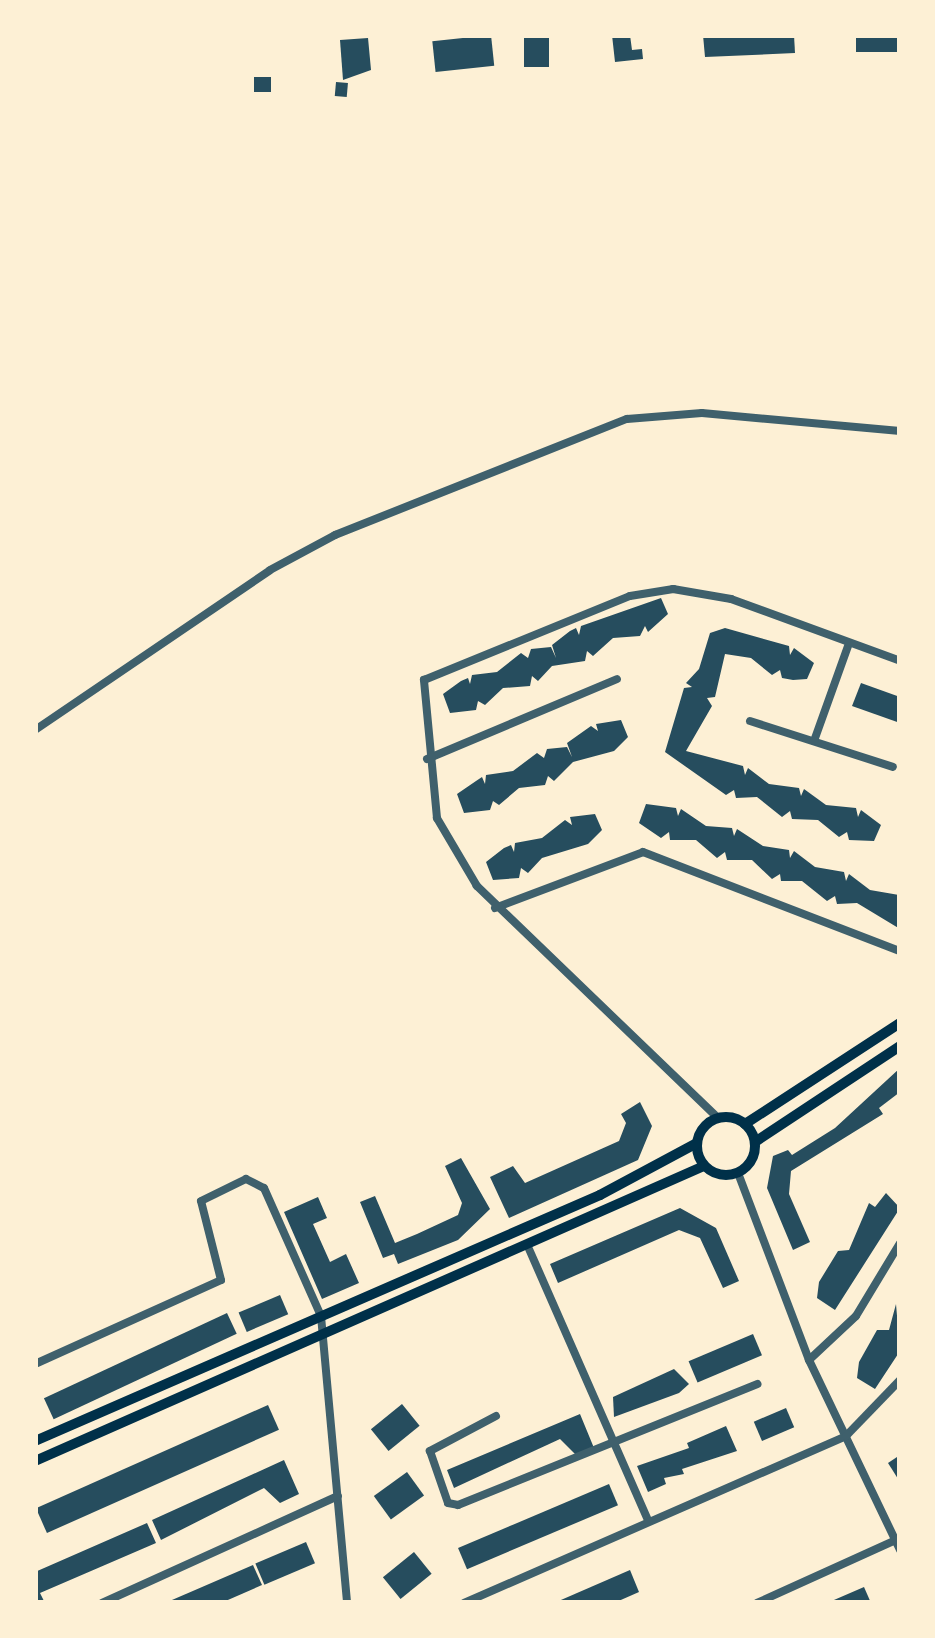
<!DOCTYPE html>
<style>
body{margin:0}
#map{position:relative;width:935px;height:1638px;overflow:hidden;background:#fdf0d5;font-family:"Sofia Sans Condensed",sans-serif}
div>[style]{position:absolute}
.building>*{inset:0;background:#264d5e;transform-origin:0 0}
.minor>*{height:8px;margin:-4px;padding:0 4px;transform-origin:4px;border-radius:4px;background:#3f606c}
.secondary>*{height:10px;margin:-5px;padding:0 5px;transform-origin:5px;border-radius:5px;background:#003049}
.secondary>.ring{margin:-5px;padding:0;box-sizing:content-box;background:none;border:10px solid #003049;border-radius:50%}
span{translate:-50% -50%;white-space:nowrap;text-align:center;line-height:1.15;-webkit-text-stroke:10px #fdf0d5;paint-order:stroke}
.frame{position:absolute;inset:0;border:38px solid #fdf0d5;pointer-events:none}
</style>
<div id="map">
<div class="building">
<div style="left:491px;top:35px;width:31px;height:59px;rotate:84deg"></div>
<div style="left:524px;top:35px;width:25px;height:32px"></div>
<div style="clip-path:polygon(612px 35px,630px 35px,632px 50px,642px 49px,643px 59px,615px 62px)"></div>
<div style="clip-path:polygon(703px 35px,794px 35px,795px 53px,705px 57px)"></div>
<div style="left:856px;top:35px;width:44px;height:17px"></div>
<div style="clip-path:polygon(368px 38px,371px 70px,343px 80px,340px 40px)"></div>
<div style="left:254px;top:77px;width:17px;height:15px"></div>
<div style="left:336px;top:82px;width:12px;height:14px;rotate:5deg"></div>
<div style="clip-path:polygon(661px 598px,668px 614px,648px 632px,645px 626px,640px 636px,613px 638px,593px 656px,587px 651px,585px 661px,552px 666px,538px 681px,532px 676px,530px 686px,503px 688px,485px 705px,478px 701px,476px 710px,450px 713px,443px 694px,461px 681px,468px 678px,470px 684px,472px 675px,497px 672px,521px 653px,528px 658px,531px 649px,551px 647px,556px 658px,552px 645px,570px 631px,576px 628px,579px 635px,581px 626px)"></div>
<div style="clip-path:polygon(725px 628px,789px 646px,790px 655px,794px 648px,814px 663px,807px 679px,793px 680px,782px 678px,780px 670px,772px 675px,751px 658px,725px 654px,715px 697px,707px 698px,712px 706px,686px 751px,743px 766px,745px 775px,748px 768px,769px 784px,799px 788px,801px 796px,804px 789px,826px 805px,856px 808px,858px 817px,861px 810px,881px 825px,874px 841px,849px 840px,847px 832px,839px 837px,818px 820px,792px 819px,790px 811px,782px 817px,757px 797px,736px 798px,734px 790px,726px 795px,665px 752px,684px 688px,692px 687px,686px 683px,699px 669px,710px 633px)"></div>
<div style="clip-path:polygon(861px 683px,900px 697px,900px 723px,852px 706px)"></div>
<div style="clip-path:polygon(621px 720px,628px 737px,614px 751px,573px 762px,554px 781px,548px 776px,545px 785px,519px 788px,499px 805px,493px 801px,490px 810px,464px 813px,457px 794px,476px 781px,482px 777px,485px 784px,486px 775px,513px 771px,537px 753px,544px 758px,547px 749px,567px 747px,572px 757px,567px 743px,591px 726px,598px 731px,596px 724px)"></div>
<div style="clip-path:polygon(646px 804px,676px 808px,678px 816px,681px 809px,706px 826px,732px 828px,734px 836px,737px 829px,763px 846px,789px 850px,790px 858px,794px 851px,815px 867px,844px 872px,846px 881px,849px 874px,870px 890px,899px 895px,900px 929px,857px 903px,837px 904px,835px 896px,827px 901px,802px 881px,781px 881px,780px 874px,772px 879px,752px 860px,727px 860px,725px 852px,717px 858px,696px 840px,670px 840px,669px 832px,661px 838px,639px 823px)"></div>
<div style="clip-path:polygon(595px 814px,602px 830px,588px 844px,542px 858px,528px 873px,521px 868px,519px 878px,493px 880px,486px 862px,504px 848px,511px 845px,514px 852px,515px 843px,542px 838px,565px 820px,572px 825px,570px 817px)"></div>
<div style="clip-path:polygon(900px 1068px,900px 1092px,879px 1108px,883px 1114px,791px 1171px,789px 1194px,810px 1242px,793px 1250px,767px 1188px,773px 1156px,788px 1150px,792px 1155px,835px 1128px)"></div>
<div style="clip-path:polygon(640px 1102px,652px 1126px,638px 1160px,509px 1218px,490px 1177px,513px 1166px,525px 1183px,619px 1141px,626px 1123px,621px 1114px)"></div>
<div style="clip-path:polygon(461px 1158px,490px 1209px,458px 1240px,398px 1264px,394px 1254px,383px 1258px,360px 1202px,375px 1196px,395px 1243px,417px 1234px,458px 1215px,462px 1203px,445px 1166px)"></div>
<div style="clip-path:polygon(886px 1193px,900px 1208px,835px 1310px,817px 1298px,819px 1282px,838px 1251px,849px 1250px,869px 1203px,875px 1207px)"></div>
<div style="clip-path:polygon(318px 1197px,327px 1218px,313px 1224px,330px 1262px,346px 1254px,359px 1283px,322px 1299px,284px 1212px)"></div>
<div style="clip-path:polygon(680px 1208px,716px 1228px,739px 1281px,723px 1288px,700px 1238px,679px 1230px,558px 1283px,550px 1264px)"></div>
<div style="left:280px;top:1295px;width:21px;height:45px;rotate:67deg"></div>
<div style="clip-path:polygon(896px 1304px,900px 1351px,875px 1389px,857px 1378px,859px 1362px,877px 1330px,889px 1330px)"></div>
<div style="left:227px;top:1313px;width:23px;height:202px;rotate:65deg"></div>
<div style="left:753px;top:1334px;width:23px;height:70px;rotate:67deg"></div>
<div style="clip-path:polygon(674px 1369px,689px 1384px,679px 1393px,614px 1417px,613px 1397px)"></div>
<div style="left:402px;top:1404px;width:28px;height:40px;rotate:51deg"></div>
<div style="left:268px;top:1405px;width:27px;height:254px;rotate:66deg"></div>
<div style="left:786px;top:1408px;width:21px;height:35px;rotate:67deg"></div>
<div style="clip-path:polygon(580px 1414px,594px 1448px,576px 1455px,560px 1439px,454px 1488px,447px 1470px)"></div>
<div style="clip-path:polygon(726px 1426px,737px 1451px,682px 1469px,684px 1474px,664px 1478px,666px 1484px,648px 1492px,637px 1466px,689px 1448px,687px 1443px)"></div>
<div style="clip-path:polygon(900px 1455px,900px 1482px,888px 1463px)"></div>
<div style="clip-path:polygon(284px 1460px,299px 1494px,280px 1503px,264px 1488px,161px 1540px,152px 1520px)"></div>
<div style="left:407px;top:1472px;width:29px;height:41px;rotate:54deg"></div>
<div style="left:609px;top:1484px;width:23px;height:164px;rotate:67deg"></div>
<div style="clip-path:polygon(147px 1523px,156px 1543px,40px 1593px,45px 1603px,35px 1603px,35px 1572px)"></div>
<div style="left:306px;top:1542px;width:23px;height:55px;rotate:67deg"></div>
<div style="left:414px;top:1552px;width:28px;height:40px;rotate:51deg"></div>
<div style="clip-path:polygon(253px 1565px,262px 1585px,221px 1603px,165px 1603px)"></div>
<div style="clip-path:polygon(630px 1570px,639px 1592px,614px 1603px,554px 1603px)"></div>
<div style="clip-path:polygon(864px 1587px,871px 1603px,827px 1603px)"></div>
</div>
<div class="minor">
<div style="left:750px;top:721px;width:150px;rotate:17.8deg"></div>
<div style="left:35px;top:730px;width:284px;rotate:-34.2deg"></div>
<div style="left:270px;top:570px;width:74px;rotate:-28.3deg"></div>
<div style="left:335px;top:535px;width:314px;rotate:-21.7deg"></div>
<div style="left:627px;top:419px;width:75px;rotate:-4.6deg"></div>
<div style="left:702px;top:413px;width:199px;rotate:5.2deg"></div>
<div style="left:814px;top:741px;width:104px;rotate:-70.3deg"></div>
<div style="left:427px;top:759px;width:206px;rotate:-22.8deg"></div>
<div style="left:495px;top:908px;width:158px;rotate:-20.7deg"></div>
<div style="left:643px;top:852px;width:275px;rotate:21.1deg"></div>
<div style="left:718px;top:1118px;width:335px;rotate:-136.1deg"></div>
<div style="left:477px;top:886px;width:79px;rotate:-120.5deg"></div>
<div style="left:437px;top:818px;width:139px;rotate:-95.4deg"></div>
<div style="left:424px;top:680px;width:222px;rotate:-22.2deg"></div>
<div style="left:630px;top:596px;width:44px;rotate:-9.2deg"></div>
<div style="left:673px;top:589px;width:59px;rotate:9.8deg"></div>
<div style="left:731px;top:599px;width:180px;rotate:20.1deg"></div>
<div style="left:738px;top:1173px;width:200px;rotate:69.2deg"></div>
<div style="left:809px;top:1360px;width:211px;rotate:64.4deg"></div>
<div style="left:529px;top:1249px;width:296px;rotate:66.3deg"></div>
<div style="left:809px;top:1360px;width:64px;rotate:-43.1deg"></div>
<div style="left:856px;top:1316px;width:85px;rotate:-58.9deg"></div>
<div style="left:35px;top:1364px;width:204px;rotate:-24.3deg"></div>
<div style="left:221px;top:1280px;width:81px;rotate:-104.2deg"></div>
<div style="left:201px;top:1201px;width:50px;rotate:-26.1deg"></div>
<div style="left:246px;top:1179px;width:20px;rotate:27deg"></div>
<div style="left:264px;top:1188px;width:140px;rotate:66deg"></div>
<div style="left:321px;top:1316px;width:288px;rotate:84.8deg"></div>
<div style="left:496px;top:1416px;width:75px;rotate:152.1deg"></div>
<div style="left:430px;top:1451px;width:55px;rotate:70.9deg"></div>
<div style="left:448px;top:1503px;width:10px;rotate:11deg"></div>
<div style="left:458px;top:1505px;width:323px;rotate:-22deg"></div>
<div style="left:102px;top:1603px;width:259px;rotate:-24.4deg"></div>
<div style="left:464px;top:1603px;width:417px;rotate:-23.6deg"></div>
<div style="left:846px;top:1436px;width:78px;rotate:-46deg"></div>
<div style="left:757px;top:1603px;width:157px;rotate:-24.4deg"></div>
</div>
<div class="secondary">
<div class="ring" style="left:697px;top:1117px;width:48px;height:48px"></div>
<div style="left:745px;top:1124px;width:185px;rotate:-33.1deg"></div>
<div style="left:755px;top:1142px;width:174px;rotate:-33.5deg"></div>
<div style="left:35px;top:1441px;width:616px;rotate:-23.53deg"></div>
<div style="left:600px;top:1195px;width:110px;rotate:-28.2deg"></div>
<div style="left:35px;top:1461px;width:731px;rotate:-23.8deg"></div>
</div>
<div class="frame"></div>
</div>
